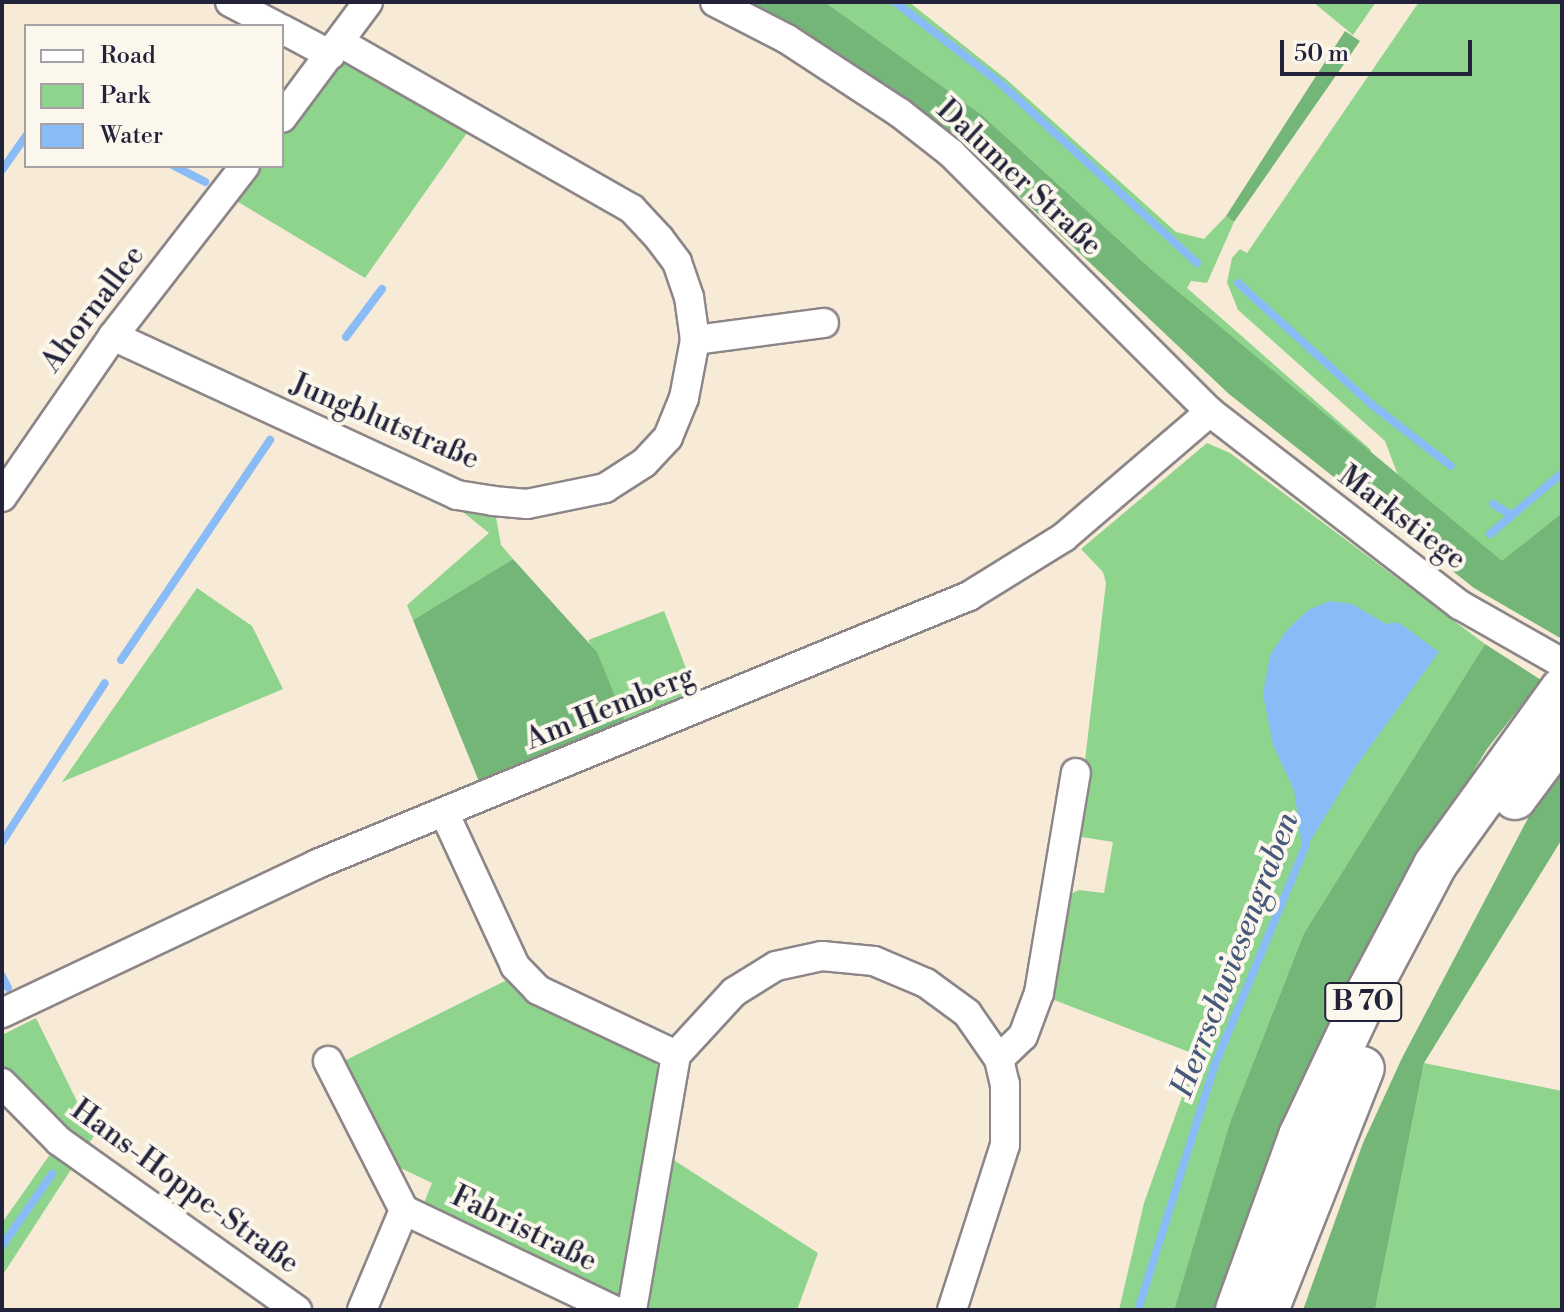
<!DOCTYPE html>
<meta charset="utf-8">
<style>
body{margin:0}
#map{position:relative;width:1564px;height:1312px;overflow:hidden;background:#f7ead6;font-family:"Libre Bodoni",serif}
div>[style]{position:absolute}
.green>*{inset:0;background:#8fd48d;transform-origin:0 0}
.forest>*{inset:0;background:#73b678}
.water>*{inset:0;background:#89bbf6}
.stream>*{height:8px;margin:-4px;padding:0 4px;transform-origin:4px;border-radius:4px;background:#89bbf6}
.roads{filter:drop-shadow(2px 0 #8c8688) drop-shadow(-2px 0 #8c8688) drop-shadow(0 2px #8c8688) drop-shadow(0 -2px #8c8688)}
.minor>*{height:28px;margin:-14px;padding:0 14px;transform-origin:14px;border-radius:14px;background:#fff}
.highway>*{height:42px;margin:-21px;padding:0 21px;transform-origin:21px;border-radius:21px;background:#fff}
span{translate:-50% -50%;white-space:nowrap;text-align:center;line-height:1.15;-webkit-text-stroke:8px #fbf7ec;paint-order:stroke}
.shield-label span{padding:2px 6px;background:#fbf7ec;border:2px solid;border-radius:6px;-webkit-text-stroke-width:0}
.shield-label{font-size:28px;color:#22223b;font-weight:700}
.street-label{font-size:30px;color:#22223b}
.water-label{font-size:32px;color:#46587c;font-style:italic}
.frame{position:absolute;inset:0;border:4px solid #22223b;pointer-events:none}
.legend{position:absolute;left:24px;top:24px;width:260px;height:144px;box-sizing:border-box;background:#fbf7ec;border:2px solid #a4a2a5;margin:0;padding:10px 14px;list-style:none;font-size:24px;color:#22223b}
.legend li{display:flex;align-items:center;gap:16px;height:40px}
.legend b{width:40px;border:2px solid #a4a2a5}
.scale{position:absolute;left:1280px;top:40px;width:192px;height:36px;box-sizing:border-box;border:4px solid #22223b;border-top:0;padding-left:10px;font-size:24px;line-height:28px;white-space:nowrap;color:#22223b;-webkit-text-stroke:6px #fbf7ec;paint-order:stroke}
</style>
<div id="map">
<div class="green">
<div style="clip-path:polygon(825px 2px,909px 2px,1006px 79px,1176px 232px,1204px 239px,1226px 216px,1234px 222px,1207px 283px,1191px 281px,1187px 288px,1370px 449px,1373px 457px,1152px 270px,982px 115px)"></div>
<div style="clip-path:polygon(1313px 2px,1376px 2px,1353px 35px)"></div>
<div style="clip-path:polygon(1419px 2px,1562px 2px,1562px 513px,1502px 562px,1399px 478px,1385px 441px,1238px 310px,1227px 282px,1232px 258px,1240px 249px,1247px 253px)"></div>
<div style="clip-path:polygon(350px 49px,476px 120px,365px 278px,233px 199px,258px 166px,282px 166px,282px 136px)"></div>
<div style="clip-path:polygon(1207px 443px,1230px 453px,1485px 644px,1304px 933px,1230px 1122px,1174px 1310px,1119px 1310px,1144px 1203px,1197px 1055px,1049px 998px,1068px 895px,1079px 890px,1104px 893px,1113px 842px,1076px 836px,1106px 583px,1103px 572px,1081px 549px)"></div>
<div style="clip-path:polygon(423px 480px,493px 501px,501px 545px,513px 559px,413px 620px,407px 605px,489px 533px)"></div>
<div style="clip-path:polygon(197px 588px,252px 626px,283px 689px,62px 782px)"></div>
<div style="left:664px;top:611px;width:93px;height:81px;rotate:69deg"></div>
<div style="clip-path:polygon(511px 978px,655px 1061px,660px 1072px,625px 1290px,616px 1295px,603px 1295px,422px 1208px,432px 1183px,386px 1161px,338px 1064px)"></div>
<div style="clip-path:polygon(36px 1018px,94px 1136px,85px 1149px,2px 1068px,2px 1035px)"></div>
<div style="clip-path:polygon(1424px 1063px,1562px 1091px,1562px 1310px,1375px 1310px)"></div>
<div style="clip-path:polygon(53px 1150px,74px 1165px,2px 1276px,2px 1223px)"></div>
<div style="clip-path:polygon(669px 1157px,818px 1253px,797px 1310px,641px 1310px)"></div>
</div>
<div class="forest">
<div style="clip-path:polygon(745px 2px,825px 2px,982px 115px,1152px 270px,1502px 561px,1562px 513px,1562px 639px,1474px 588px,1229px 394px,964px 144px,909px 101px)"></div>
<div style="clip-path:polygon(1345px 31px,1360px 41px,1234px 222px,1226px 216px)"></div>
<div style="clip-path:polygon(513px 559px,597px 652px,627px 726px,480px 784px,413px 620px)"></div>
<div style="clip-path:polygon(1485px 644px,1541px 680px,1487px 749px,1434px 835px,1223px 1310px,1174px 1310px,1230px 1122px,1304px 933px)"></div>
<div style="clip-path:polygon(1562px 768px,1562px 839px,1424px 1063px,1375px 1310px,1303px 1310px,1363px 1143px,1402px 1058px,1535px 805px)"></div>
</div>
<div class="water">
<div style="clip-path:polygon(1330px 601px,1352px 604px,1386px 624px,1398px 622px,1439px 652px,1356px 766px,1303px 853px,1294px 790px,1273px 745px,1263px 694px,1270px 655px,1287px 630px,1308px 610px)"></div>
</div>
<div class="stream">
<div style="left:895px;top:2px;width:133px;rotate:37.6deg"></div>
<div style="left:1000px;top:83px;width:267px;rotate:42.4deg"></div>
<div style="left:174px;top:166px;width:35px;rotate:27deg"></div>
<div style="left:2px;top:170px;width:42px;rotate:-54.8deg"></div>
<div style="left:1238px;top:283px;width:180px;rotate:42.3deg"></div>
<div style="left:1371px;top:404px;width:101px;rotate:37.8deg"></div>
<div style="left:346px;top:337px;width:60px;rotate:-53.1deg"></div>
<div style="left:1493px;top:504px;width:17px;rotate:31deg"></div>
<div style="left:1490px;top:534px;width:94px;rotate:-40.3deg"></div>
<div style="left:121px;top:660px;width:266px;rotate:-55.9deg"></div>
<div style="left:2px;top:842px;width:189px;rotate:-57.1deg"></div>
<div style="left:2px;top:976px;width:13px;rotate:63deg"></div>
<div style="left:2px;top:1246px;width:88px;rotate:-55.2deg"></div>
<div style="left:1138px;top:1310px;width:255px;rotate:-72.6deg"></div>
<div style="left:1214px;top:1067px;width:240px;rotate:-67.5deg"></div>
</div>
<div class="roads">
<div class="minor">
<div style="left:230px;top:2px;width:52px;rotate:27.6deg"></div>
<div style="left:715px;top:2px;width:81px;rotate:27.2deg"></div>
<div style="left:787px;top:39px;width:135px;rotate:33.2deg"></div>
<div style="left:900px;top:113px;width:65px;rotate:38.1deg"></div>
<div style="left:951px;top:153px;width:366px;rotate:45deg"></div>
<div style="left:1210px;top:412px;width:316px;rotate:37.7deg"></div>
<div style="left:1460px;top:605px;width:117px;rotate:29.6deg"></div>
<div style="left:282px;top:29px;width:55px;rotate:28deg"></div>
<div style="left:282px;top:118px;width:144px;rotate:-53.4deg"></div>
<div style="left:113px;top:336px;width:379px;rotate:24.8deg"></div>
<div style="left:457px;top:495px;width:36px;rotate:9deg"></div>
<div style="left:493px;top:501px;width:34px;rotate:5deg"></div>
<div style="left:527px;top:504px;width:80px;rotate:-11.6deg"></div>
<div style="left:605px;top:488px;width:46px;rotate:-32.7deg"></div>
<div style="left:644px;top:463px;width:35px;rotate:-47deg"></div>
<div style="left:668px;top:437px;width:42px;rotate:-67.7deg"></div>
<div style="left:684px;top:398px;width:59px;rotate:-79.3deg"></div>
<div style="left:695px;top:340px;width:43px;rotate:-97.9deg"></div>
<div style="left:689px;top:297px;width:37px;rotate:-109deg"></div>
<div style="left:677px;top:262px;width:30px;rotate:-127deg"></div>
<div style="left:659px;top:238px;width:40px;rotate:-133deg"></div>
<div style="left:632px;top:209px;width:337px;rotate:-150.3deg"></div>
<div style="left:695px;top:340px;width:130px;rotate:-7.5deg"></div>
<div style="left:2px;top:497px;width:196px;rotate:-55.4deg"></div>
<div style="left:113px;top:336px;width:215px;rotate:-52.2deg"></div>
<div style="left:444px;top:812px;width:170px;rotate:65.2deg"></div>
<div style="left:515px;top:966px;width:33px;rotate:46deg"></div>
<div style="left:538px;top:990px;width:153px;rotate:25.2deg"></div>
<div style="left:2px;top:1013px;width:348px;rotate:-25.3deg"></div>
<div style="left:317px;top:864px;width:705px;rotate:-22.34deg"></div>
<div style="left:969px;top:596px;width:112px;rotate:-31.8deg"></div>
<div style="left:1064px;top:537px;width:192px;rotate:-40.6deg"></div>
<div style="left:999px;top:1059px;width:33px;rotate:-44deg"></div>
<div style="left:1023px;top:1036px;width:46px;rotate:-69.6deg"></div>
<div style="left:1039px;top:993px;width:223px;rotate:-80.5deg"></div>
<div style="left:328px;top:1061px;width:167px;rotate:63deg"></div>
<div style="left:404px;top:1210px;width:233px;rotate:25.5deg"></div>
<div style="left:2px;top:1083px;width:81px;rotate:45.5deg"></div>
<div style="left:59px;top:1141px;width:292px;rotate:35.4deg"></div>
<div style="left:362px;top:1310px;width:108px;rotate:-67.2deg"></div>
<div style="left:632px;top:1310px;width:259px;rotate:-80.2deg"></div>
<div style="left:676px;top:1055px;width:86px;rotate:-47.4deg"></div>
<div style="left:734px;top:992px;width:49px;rotate:-31.8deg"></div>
<div style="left:776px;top:966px;width:47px;rotate:-12.3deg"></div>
<div style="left:822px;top:956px;width:52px;rotate:5.5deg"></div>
<div style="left:874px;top:961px;width:56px;rotate:22.9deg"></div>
<div style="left:926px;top:983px;width:51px;rotate:36.2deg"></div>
<div style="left:967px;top:1013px;width:56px;rotate:55.2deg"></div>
<div style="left:999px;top:1059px;width:26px;rotate:77deg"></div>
<div style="left:1005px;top:1084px;width:61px;rotate:90deg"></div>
<div style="left:1005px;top:1145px;width:173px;rotate:107.8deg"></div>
</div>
<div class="highway">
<div style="left:1515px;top:798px;width:79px;rotate:-53.3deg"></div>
<div style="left:1237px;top:1310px;width:185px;rotate:-70.1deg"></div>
<div style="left:1300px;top:1136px;width:164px;rotate:-64.7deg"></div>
<div style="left:1370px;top:988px;width:139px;rotate:-62.1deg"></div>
<div style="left:1435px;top:865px;width:217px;rotate:-54.2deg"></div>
<div style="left:1267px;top:1310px;width:260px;rotate:-68.4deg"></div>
</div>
</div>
<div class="shield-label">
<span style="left:1363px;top:1002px">B 70</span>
</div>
<div class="street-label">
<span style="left:1019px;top:178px;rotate:43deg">Dalumer Straße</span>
<span style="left:93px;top:309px;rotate:-53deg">Ahornallee</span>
<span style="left:385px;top:422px;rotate:23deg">Jungblutstraße</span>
<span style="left:1402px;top:518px;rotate:37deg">Markstiege</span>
<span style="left:610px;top:708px;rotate:-22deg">Am Hemberg</span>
<span style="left:185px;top:1187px;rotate:36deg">Hans-Hoppe-Straße</span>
<span style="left:524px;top:1229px;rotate:26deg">Fabristraße</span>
</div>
<div class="water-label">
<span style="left:1235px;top:955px;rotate:-69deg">Herrschwiesengraben</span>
</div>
<div class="frame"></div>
<ul class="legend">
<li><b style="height:10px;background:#fff"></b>Road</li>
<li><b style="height:22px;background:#8fd48d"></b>Park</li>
<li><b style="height:22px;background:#89bbf6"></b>Water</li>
</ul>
<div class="scale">50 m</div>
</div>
